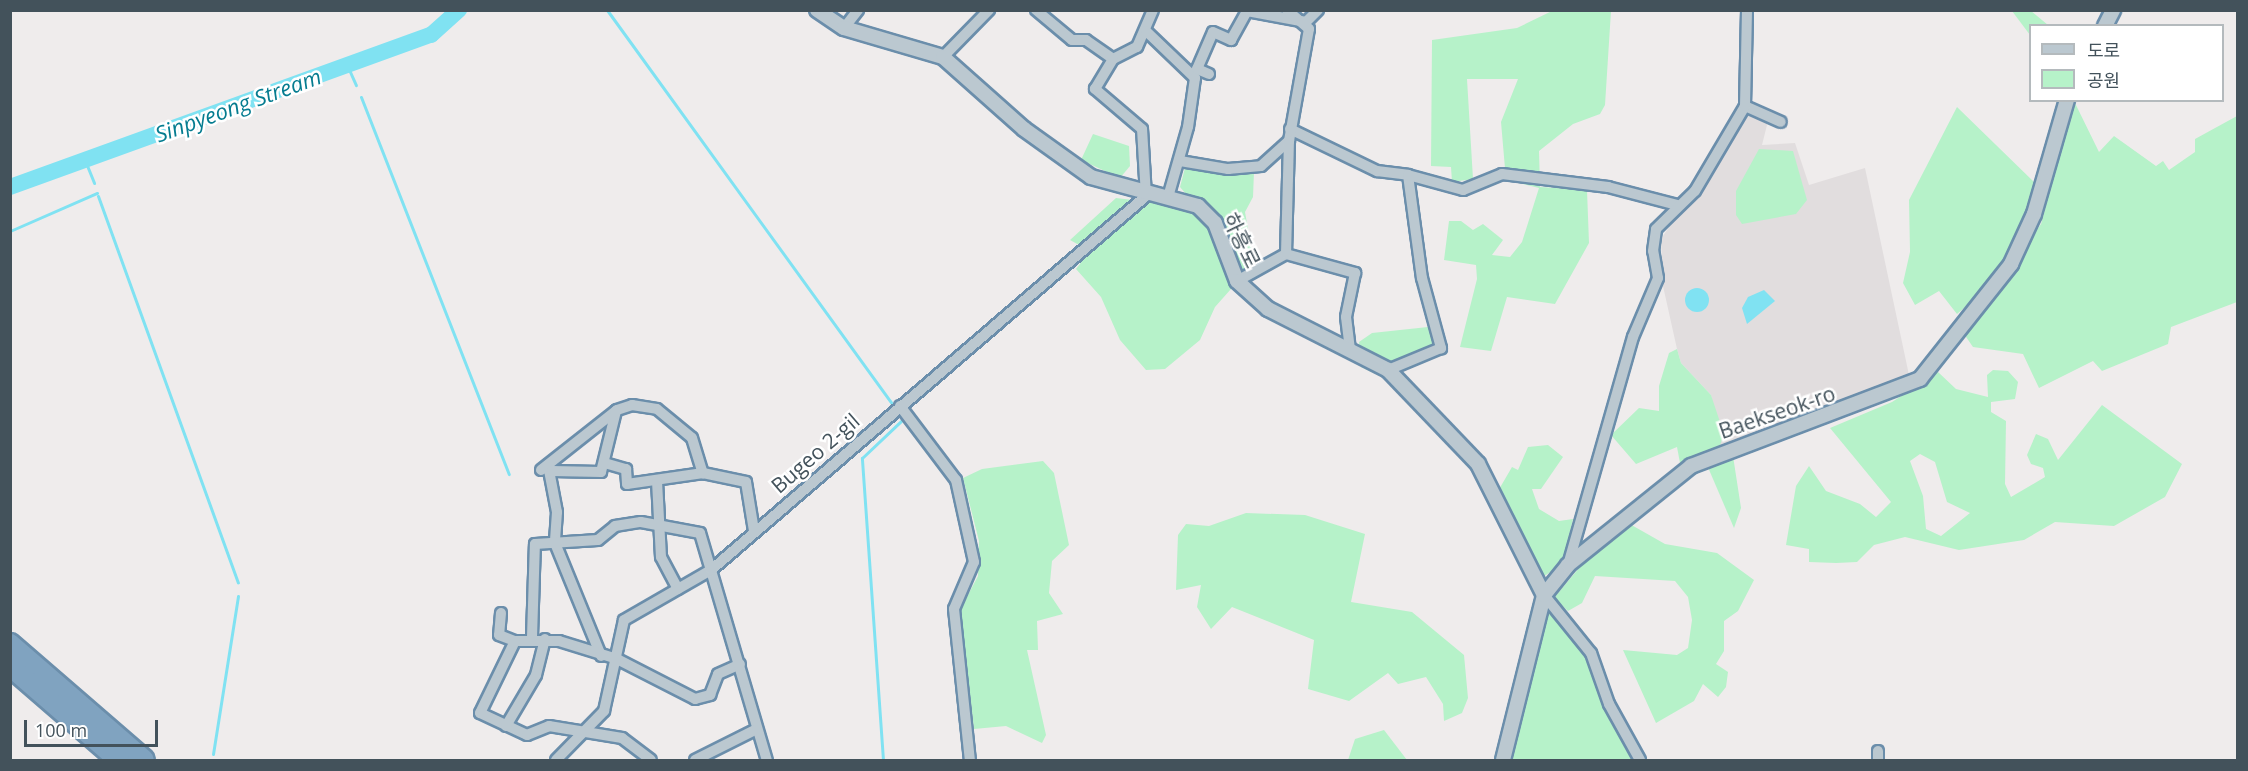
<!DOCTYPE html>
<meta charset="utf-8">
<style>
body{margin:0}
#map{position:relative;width:2248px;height:771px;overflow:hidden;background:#efecec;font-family:"Open Sans","Noto Sans KR",sans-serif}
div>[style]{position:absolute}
.education>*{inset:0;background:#e1ddde}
.green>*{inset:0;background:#b6f2c9}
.water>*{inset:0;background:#80e2f2}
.round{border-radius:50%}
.stream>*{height:3px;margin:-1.5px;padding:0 1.5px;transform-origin:1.5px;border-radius:1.5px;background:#80e2f2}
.river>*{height:16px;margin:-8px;padding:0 8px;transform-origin:8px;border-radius:8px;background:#80e2f2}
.roads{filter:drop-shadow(2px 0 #6b8eab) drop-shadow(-2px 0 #6b8eab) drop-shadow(0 2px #6b8eab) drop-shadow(0 -2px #6b8eab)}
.minor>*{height:10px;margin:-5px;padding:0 5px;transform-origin:5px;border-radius:5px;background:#bbc8d0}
.tertiary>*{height:14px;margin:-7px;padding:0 7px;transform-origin:7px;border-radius:7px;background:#bbc8d0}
.motorway>*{height:20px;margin:-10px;padding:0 10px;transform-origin:10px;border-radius:10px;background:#80a3c0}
span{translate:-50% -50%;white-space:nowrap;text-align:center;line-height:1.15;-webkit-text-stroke:5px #fff;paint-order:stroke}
.street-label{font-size:21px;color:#43525b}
.water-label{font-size:22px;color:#057c90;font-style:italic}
.frame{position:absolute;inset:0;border:12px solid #43525b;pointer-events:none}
.legend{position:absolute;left:2029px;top:24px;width:195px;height:78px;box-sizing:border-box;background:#fff;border:2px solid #b4babd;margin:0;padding:8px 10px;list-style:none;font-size:18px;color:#43525b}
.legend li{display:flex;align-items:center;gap:12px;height:30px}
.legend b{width:30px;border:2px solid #b4babd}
.scale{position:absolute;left:24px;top:720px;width:134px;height:27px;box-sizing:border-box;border:3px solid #43525b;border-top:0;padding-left:8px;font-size:18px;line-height:21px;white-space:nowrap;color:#43525b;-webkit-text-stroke:4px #fff;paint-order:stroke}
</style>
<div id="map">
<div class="education">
<div style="clip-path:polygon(1745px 113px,1768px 121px,1762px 145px,1795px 143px,1809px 185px,1865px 168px,1909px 375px,1719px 448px,1711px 395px,1681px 363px,1677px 349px,1663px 286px,1661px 239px)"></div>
</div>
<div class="green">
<div style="clip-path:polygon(1552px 11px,1611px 11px,1605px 105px,1600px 114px,1573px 124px,1539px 151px,1540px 187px,1587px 190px,1589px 243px,1555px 304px,1507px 297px,1491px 351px,1460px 347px,1477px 279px,1476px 265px,1444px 260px,1449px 221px,1461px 221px,1473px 230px,1483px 224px,1503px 240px,1492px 255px,1510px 257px,1522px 242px,1539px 188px,1506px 180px,1501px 122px,1518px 79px,1467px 79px,1473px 179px,1452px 182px,1451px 167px,1431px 166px,1432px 40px,1517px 28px)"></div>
<div style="clip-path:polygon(2012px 11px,2031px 11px,2048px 25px,2030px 26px,2030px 35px)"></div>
<div style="clip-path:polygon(2074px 101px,2099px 152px,2114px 136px,2156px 166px,2163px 161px,2169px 170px,2195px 152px,2195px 139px,2237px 116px,2237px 302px,2171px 327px,2168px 344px,2102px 371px,2093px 361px,2039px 388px,2023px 354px,1973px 347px,1964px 334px,2041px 224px)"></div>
<div style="clip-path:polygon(1957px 107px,2036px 184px,2012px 250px,1980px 294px,1957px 314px,1939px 291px,1915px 305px,1903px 283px,1910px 252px,1909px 200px)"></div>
<div style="clip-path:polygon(1093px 134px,1129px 146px,1130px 166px,1120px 178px,1081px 160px)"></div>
<div style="clip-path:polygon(1759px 149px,1793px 151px,1807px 200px,1796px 214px,1742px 224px,1736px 215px,1736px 191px)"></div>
<div style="clip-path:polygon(1185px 168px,1254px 172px,1253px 197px,1245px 212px,1254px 263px,1215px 307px,1200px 340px,1165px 369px,1146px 370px,1120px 340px,1101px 297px,1076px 269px,1090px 251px,1070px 240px,1116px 198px,1176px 205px,1186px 194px,1180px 187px)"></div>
<div style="clip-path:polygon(1428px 327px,1436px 354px,1384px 378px,1361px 367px,1359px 342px,1372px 333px)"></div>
<div style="clip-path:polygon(1677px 349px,1681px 363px,1711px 395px,1724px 434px,1719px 448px,1680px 463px,1677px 447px,1636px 464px,1611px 435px,1639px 408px,1659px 411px,1659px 386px,1669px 353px)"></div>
<div style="clip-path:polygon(evenodd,1993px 370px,2008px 371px,2018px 382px,2015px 399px,1991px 402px,1991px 412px,2006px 421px,2005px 484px,2011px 497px,2045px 477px,2043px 468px,2031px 464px,2027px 455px,2036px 434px,2048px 439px,2058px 460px,2102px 405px,2182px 464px,2165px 497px,2114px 526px,2055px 522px,2024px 540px,1959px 550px,1905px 537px,1874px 545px,1857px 562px,1836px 563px,1809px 562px,1809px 549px,1786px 545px,1796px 486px,1809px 466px,1826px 491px,1860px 504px,1876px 517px,1891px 502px,1830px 428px,1892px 402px,1938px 372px,1956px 389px,1988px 397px,1987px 375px,1993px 370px,1920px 454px,1935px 462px,1947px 502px,1970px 513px,1941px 536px,1926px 529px,1923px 496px,1910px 461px,1920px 454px)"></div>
<div style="clip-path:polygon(1548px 445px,1563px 457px,1541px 489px,1532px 489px,1539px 509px,1559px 521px,1573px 519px,1563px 563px,1543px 577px,1498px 491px,1512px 467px,1518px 470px,1528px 447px)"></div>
<div style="clip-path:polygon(1733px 456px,1741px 508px,1734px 528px,1707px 465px)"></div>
<div style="clip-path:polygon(1043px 461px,1054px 473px,1069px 545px,1052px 561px,1049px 593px,1063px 614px,1037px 621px,1038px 650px,1027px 650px,1046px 735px,1042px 743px,1006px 726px,974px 729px,960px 610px,978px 576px,979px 541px,963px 478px,982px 469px)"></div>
<div style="clip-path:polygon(1246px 513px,1305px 515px,1365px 534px,1351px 602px,1412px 612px,1464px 655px,1468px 698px,1462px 713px,1444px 721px,1443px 704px,1426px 677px,1398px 684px,1388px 673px,1349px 701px,1308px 689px,1314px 640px,1232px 607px,1211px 629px,1197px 607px,1201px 585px,1176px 590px,1178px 535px,1186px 524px,1209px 526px)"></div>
<div style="clip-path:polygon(1628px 523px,1665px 544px,1717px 553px,1754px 580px,1738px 611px,1724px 621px,1724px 651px,1716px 664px,1728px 672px,1726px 687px,1718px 697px,1703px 684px,1694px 701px,1656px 723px,1623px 650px,1677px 655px,1688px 648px,1692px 620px,1688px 597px,1675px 581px,1595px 576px,1582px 603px,1568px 611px,1554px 598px,1589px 556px)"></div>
<div style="clip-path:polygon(1547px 608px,1587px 660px,1632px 760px,1511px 760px)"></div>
<div style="clip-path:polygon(1384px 730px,1407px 760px,1348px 760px,1355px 739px)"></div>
</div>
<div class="water">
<div class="round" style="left:1685px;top:288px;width:24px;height:24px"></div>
<div style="clip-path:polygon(1764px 290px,1775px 301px,1747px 324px,1742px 308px,1748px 297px)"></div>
</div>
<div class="stream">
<div style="left:607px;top:10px;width:485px;rotate:54.1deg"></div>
<div style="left:347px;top:65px;width:22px;rotate:66deg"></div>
<div style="left:361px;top:97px;width:405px;rotate:68.6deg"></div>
<div style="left:84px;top:158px;width:27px;rotate:68deg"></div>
<div style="left:98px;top:196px;width:411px;rotate:70.1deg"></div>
<div style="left:10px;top:231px;width:95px;rotate:-23.6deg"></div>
<div style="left:213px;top:754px;width:160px;rotate:-81deg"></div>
<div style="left:883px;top:760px;width:303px;rotate:-94deg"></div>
<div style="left:862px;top:458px;width:54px;rotate:-43.5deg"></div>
</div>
<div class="river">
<div style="left:10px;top:187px;width:448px;rotate:-19.9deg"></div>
<div style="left:431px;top:35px;width:38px;rotate:-42deg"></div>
</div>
<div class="roads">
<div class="minor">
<div style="left:1036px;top:10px;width:47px;rotate:39.8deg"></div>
<div style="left:1072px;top:40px;width:14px"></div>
<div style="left:1086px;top:40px;width:33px;rotate:35deg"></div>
<div style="left:1113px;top:59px;width:27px;rotate:-27deg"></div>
<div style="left:1137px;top:47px;width:40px;rotate:-66.6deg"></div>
<div style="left:844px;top:28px;width:23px;rotate:-52deg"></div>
<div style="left:1146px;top:31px;width:68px;rotate:43.8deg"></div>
<div style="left:1195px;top:78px;width:49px;rotate:98.1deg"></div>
<div style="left:1188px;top:127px;width:73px;rotate:105.9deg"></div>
<div style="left:943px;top:57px;width:66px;rotate:-45.6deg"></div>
<div style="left:1209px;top:74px;width:13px;rotate:-157deg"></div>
<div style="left:1197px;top:69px;width:40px;rotate:-66.6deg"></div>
<div style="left:1213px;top:32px;width:20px;rotate:24deg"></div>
<div style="left:1231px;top:40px;width:33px;rotate:-61deg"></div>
<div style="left:1247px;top:11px;width:60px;rotate:10.6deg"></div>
<div style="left:1306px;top:22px;width:17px;rotate:-45deg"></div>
<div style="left:1745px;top:106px;width:39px;rotate:24deg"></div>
<div style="left:1290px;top:129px;width:97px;rotate:25.8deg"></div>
<div style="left:1377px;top:171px;width:31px;rotate:7deg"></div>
<div style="left:1408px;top:175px;width:104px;rotate:82.3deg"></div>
<div style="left:1422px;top:278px;width:73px;rotate:74.8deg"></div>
<div style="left:1441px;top:348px;width:57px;rotate:157.5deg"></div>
<div style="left:1180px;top:161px;width:49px;rotate:9.5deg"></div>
<div style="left:1228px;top:169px;width:33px;rotate:-5deg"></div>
<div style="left:1261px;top:166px;width:38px;rotate:-42deg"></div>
<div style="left:1289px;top:141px;width:114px;rotate:-79.9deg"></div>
<div style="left:1309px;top:29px;width:29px;rotate:-139deg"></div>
<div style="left:1408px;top:175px;width:57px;rotate:15.3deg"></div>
<div style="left:1463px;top:190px;width:42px;rotate:-22.3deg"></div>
<div style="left:1502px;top:174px;width:107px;rotate:7deg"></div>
<div style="left:1608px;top:187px;width:71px;rotate:14.6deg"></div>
<div style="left:1286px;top:254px;width:72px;rotate:15.4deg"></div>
<div style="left:1355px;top:273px;width:45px;rotate:101.6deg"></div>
<div style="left:1346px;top:317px;width:32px;rotate:83deg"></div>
<div style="left:1237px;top:281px;width:56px;rotate:-28.9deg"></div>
<div style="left:1286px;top:254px;width:113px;rotate:-88.5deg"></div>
<div style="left:900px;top:406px;width:93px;rotate:52.9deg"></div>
<div style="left:956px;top:480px;width:84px;rotate:77.6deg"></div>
<div style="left:974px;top:562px;width:51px;rotate:113.1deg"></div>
<div style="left:954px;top:609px;width:152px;rotate:84deg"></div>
<div style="left:608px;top:464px;width:19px;rotate:16deg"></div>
<div style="left:626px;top:469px;width:15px;rotate:86deg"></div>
<div style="left:627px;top:484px;width:77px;rotate:-8.2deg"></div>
<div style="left:548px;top:465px;width:48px;rotate:79.2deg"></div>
<div style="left:557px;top:512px;width:31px;rotate:94deg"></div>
<div style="left:555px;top:543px;width:122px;rotate:67.8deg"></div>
<div style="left:541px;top:470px;width:97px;rotate:-38.3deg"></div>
<div style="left:617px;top:410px;width:16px;rotate:-18deg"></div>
<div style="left:632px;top:405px;width:25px;rotate:9deg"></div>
<div style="left:657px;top:409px;width:45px;rotate:39.6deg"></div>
<div style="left:692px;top:438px;width:37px;rotate:73deg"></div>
<div style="left:703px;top:473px;width:44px;rotate:11.8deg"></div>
<div style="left:746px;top:482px;width:50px;rotate:80.7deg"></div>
<div style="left:552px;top:471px;width:49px;rotate:1.2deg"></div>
<div style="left:601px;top:472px;width:63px;rotate:-76.2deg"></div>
<div style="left:657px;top:481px;width:76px;rotate:87deg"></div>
<div style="left:661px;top:557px;width:36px;rotate:62deg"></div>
<div style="left:1568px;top:565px;width:237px;rotate:-74.1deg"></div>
<div style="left:1633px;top:337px;width:64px;rotate:-67deg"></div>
<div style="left:1658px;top:278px;width:27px;rotate:-100deg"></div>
<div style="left:1653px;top:251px;width:22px;rotate:-82deg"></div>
<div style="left:1656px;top:229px;width:54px;rotate:-44.3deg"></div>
<div style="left:1695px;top:191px;width:99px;rotate:-59.5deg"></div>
<div style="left:1745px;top:106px;width:96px;rotate:-88.8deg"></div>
<div style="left:1544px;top:595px;width:75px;rotate:51deg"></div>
<div style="left:1591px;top:653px;width:54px;rotate:70.6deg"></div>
<div style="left:1609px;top:704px;width:64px;rotate:61deg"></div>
<div style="left:501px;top:613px;width:22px;rotate:95deg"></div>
<div style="left:499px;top:635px;width:17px;rotate:21deg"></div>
<div style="left:515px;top:641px;width:44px"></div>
<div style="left:559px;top:641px;width:61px;rotate:17.2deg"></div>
<div style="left:617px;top:659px;width:88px;rotate:27.1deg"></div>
<div style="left:695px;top:699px;width:16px;rotate:-15deg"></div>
<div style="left:710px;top:695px;width:22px;rotate:-69deg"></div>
<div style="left:718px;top:674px;width:24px;rotate:-24deg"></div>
<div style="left:532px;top:637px;width:93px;rotate:-88.2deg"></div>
<div style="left:535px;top:544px;width:63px;rotate:-3.6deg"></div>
<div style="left:598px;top:540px;width:22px;rotate:-39deg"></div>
<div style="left:615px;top:526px;width:26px;rotate:-9deg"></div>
<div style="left:641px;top:522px;width:60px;rotate:10.6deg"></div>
<div style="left:700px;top:533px;width:237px;rotate:73.6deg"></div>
<div style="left:515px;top:641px;width:80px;rotate:115.9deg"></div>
<div style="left:480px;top:713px;width:52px;rotate:25.1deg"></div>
<div style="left:527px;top:735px;width:24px;rotate:-22deg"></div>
<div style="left:549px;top:726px;width:74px;rotate:9.3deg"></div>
<div style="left:622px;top:738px;width:36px;rotate:37deg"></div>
<div style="left:506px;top:726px;width:59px;rotate:-59.5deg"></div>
<div style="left:536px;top:675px;width:37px;rotate:-76deg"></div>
<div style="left:556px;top:760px;width:69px;rotate:-45.6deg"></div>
<div style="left:604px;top:711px;width:93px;rotate:-77.6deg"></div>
<div style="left:624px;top:620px;width:100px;rotate:-29.9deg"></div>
<div style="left:711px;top:570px;width:574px;rotate:-40.69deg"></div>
<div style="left:1146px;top:196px;width:67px;rotate:-93.4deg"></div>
<div style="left:1142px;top:129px;width:62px;rotate:-139.6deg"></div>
<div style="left:1095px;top:89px;width:35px;rotate:-59deg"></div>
<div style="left:695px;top:760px;width:67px;rotate:-26.6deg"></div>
<div style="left:1878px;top:760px;width:9px;rotate:-90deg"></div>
</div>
<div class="tertiary">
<div style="left:817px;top:10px;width:32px;rotate:34deg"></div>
<div style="left:844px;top:28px;width:103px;rotate:16.3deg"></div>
<div style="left:943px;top:57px;width:108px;rotate:41.6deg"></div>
<div style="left:1024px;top:129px;width:82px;rotate:35.6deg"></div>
<div style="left:1091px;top:177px;width:111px;rotate:15.2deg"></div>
<div style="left:1198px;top:206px;width:24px;rotate:45deg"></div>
<div style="left:1215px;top:223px;width:62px;rotate:69.2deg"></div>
<div style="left:1237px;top:281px;width:42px;rotate:42.1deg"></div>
<div style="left:1268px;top:309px;width:135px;rotate:26.9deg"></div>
<div style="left:1388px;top:370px;width:130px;rotate:46.2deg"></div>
<div style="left:1478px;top:464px;width:147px;rotate:63.3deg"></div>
<div style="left:2105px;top:26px;width:18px;rotate:-63deg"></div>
<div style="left:1503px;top:760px;width:170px;rotate:-76deg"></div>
<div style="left:1544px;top:595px;width:38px;rotate:-51deg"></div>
<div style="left:1568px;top:565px;width:158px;rotate:-38.8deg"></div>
<div style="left:1691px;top:466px;width:245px;rotate:-20.8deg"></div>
<div style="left:1920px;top:379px;width:147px;rotate:-51.6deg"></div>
<div style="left:2011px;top:264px;width:55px;rotate:-65.3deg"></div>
<div style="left:2034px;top:214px;width:119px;rotate:-73.9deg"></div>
</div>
<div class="motorway">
<div style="left:10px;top:644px;width:177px;rotate:40.9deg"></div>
<div style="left:10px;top:666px;width:144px;rotate:40.8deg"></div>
</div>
</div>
<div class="street-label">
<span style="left:1242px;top:240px;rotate:64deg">하흥로</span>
<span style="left:1777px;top:412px;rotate:-19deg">Baekseok-ro</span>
<span style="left:815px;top:453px;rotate:-41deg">Bugeo 2-gil</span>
</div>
<div class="water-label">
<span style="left:238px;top:105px;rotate:-20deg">Sinpyeong Stream</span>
</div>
<div class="frame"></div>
<ul class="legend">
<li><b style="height:8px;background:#bbc8d0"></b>도로</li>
<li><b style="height:16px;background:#b6f2c9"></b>공원</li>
</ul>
<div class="scale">100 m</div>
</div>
